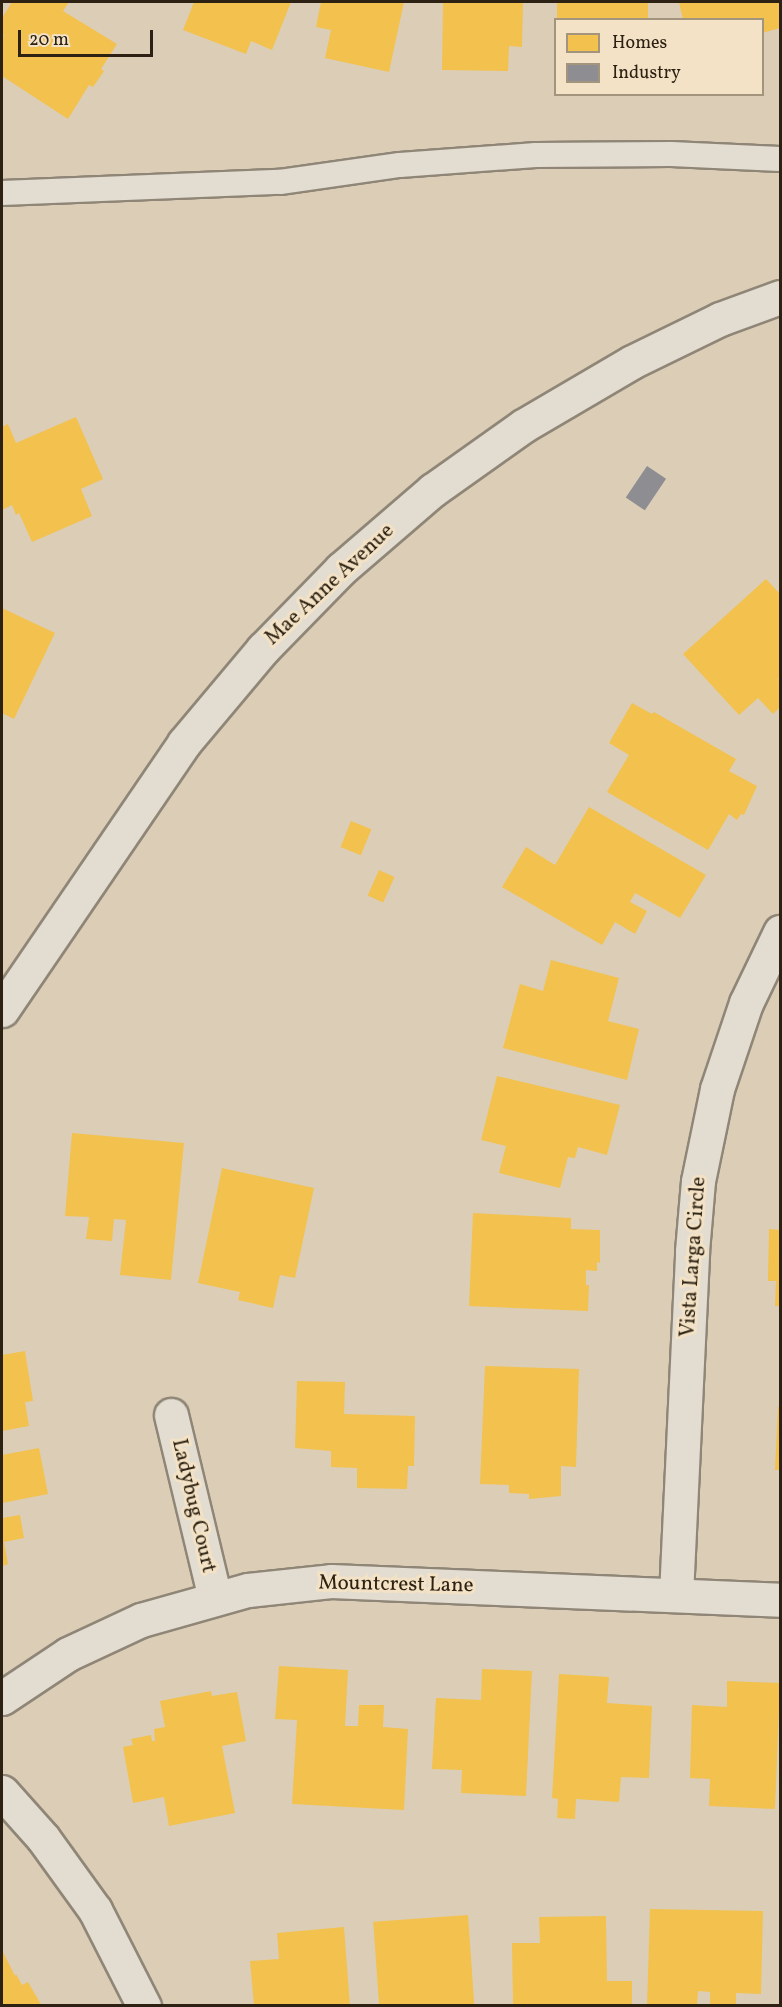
<!DOCTYPE html>
<style>
body{margin:0}
#map{position:relative;width:782px;height:2007px;overflow:hidden;background:#dcceb6;font-family:Vollkorn,serif}
div>[style]{position:absolute}
.homes>*{inset:0;background:#f2c14e;transform-origin:0 0}
.industry>*{inset:0;background:#8d8d92;transform-origin:0 0}
.roads{filter:drop-shadow(2px 0 #8f8677) drop-shadow(-2px 0 #8f8677) drop-shadow(0 2px #8f8677) drop-shadow(0 -2px #8f8677)}
.service>*{height:24px;margin:-12px;padding:0 12px;transform-origin:12px;border-radius:12px;background:#e3dcd0}
.minor>*{height:33px;margin:-16.5px;padding:0 16.5px;transform-origin:16.5px;border-radius:16.5px;background:#e3dcd0}
.secondary>*{height:33px;margin:-16.5px;padding:0 16.5px;transform-origin:16.5px;border-radius:16.5px;background:#e3dcd0}
span{translate:-50% -50%;white-space:nowrap;text-align:center;line-height:1.15;-webkit-text-stroke:6px #f3e2c5;paint-order:stroke}
.street-label{font-size:21px;color:#2c2112}
.frame{position:absolute;inset:0;border:3px solid #2c2112;pointer-events:none}
.legend{position:absolute;left:554px;top:18px;width:210px;height:78px;box-sizing:border-box;background:#f3e2c5;border:2px solid #a3957d;margin:0;padding:8px 10px;list-style:none;font-size:18px;color:#2c2112}
.legend li{display:flex;align-items:center;gap:12px;height:30px}
.legend b{width:30px;border:2px solid #a3957d}
.scale{position:absolute;left:18px;top:30px;width:135px;height:27px;box-sizing:border-box;border:3px solid #2c2112;border-top:0;padding-left:8px;font-size:18px;line-height:21px;white-space:nowrap;color:#2c2112;-webkit-text-stroke:4px #f3e2c5;paint-order:stroke}
</style>
<div id="map">
<div class="homes">
<div style="clip-path:polygon(12px 2px,69px 2px,63px 11px,117px 44px,101px 69px,104px 71px,93px 87px,89px 85px,68px 119px,2px 76px,2px 39px,4px 35px,2px 33px,2px 18px)"></div>
<div style="clip-path:polygon(194px 2px,291px 2px,272px 50px,251px 41px,246px 54px,183px 30px)"></div>
<div style="clip-path:polygon(321px 2px,404px 2px,389px 72px,325px 58px,331px 30px,316px 27px)"></div>
<div style="clip-path:polygon(443px 2px,523px 2px,522px 47px,509px 46px,508px 71px,442px 70px)"></div>
<div style="left:557px;top:2px;width:91px;height:18px"></div>
<div style="clip-path:polygon(679px 2px,779px 2px,780px 28px,762px 33px,762px 20px,683px 20px)"></div>
<div style="clip-path:polygon(76px 417px,103px 479px,81px 489px,92px 516px,32px 542px,19px 513px,16px 515px,12px 505px,2px 510px,2px 427px,8px 424px,16px 443px)"></div>
<div style="clip-path:polygon(766px 579px,780px 594px,780px 677px,778px 679px,780px 683px,780px 707px,773px 714px,758px 698px,739px 715px,683px 654px)"></div>
<div style="clip-path:polygon(2px 608px,55px 633px,14px 719px,2px 713px)"></div>
<div style="clip-path:polygon(632px 703px,652px 714px,654px 712px,736px 759px,729px 771px,757px 786px,744px 815px,741px 814px,737px 820px,729px 814px,708px 850px,607px 792px,629px 755px,609px 743px)"></div>
<div style="clip-path:polygon(589px 807px,706px 875px,680px 918px,635px 893px,630px 902px,647px 911px,635px 934px,615px 922px,602px 945px,502px 887px,526px 847px,555px 865px)"></div>
<div style="left:351px;top:821px;width:22px;height:28px;rotate:22deg"></div>
<div style="left:379px;top:870px;width:17px;height:28px;rotate:24deg"></div>
<div style="clip-path:polygon(551px 960px,619px 978px,608px 1021px,639px 1029px,627px 1080px,503px 1048px,520px 984px,543px 991px)"></div>
<div style="clip-path:polygon(497px 1076px,620px 1105px,607px 1155px,578px 1147px,575px 1158px,568px 1157px,560px 1188px,499px 1173px,506px 1146px,481px 1140px)"></div>
<div style="clip-path:polygon(72px 1133px,184px 1143px,171px 1280px,120px 1275px,126px 1220px,114px 1219px,112px 1241px,86px 1239px,89px 1217px,65px 1216px)"></div>
<div style="clip-path:polygon(222px 1168px,314px 1188px,295px 1278px,280px 1275px,273px 1308px,238px 1300px,240px 1292px,198px 1283px)"></div>
<div style="clip-path:polygon(473px 1213px,571px 1218px,571px 1229px,600px 1230px,600px 1263px,597px 1262px,597px 1271px,586px 1270px,586px 1285px,589px 1285px,588px 1311px,469px 1306px)"></div>
<div style="clip-path:polygon(769px 1229px,780px 1230px,780px 1306px,775px 1306px,776px 1281px,768px 1281px)"></div>
<div style="clip-path:polygon(25px 1351px,33px 1401px,25px 1402px,29px 1426px,2px 1431px,2px 1355px)"></div>
<div style="clip-path:polygon(485px 1366px,579px 1369px,576px 1467px,561px 1466px,561px 1496px,529px 1499px,529px 1494px,509px 1493px,509px 1485px,480px 1484px)"></div>
<div style="clip-path:polygon(297px 1381px,345px 1382px,344px 1414px,415px 1416px,414px 1466px,408px 1466px,407px 1489px,357px 1488px,357px 1468px,331px 1467px,331px 1451px,295px 1448px)"></div>
<div style="clip-path:polygon(778px 1407px,780px 1407px,780px 1470px,775px 1470px)"></div>
<div style="clip-path:polygon(39px 1448px,48px 1494px,2px 1503px,2px 1455px)"></div>
<div style="clip-path:polygon(20px 1515px,24px 1538px,4px 1542px,8px 1564px,2px 1566px,2px 1518px)"></div>
<div style="clip-path:polygon(279px 1666px,348px 1670px,345px 1726px,358px 1726px,359px 1705px,384px 1705px,383px 1727px,408px 1729px,404px 1810px,292px 1804px,297px 1720px,275px 1719px)"></div>
<div style="clip-path:polygon(482px 1669px,532px 1671px,526px 1796px,461px 1793px,462px 1770px,432px 1769px,436px 1698px,481px 1700px)"></div>
<div style="clip-path:polygon(559px 1674px,609px 1677px,607px 1703px,652px 1706px,649px 1778px,621px 1777px,619px 1802px,576px 1799px,575px 1819px,557px 1818px,558px 1799px,552px 1798px)"></div>
<div style="clip-path:polygon(727px 1681px,780px 1683px,775px 1809px,709px 1806px,710px 1779px,690px 1778px,692px 1705px,727px 1707px)"></div>
<div style="clip-path:polygon(211px 1691px,212px 1696px,237px 1692px,246px 1741px,222px 1746px,235px 1813px,169px 1826px,164px 1797px,133px 1803px,123px 1747px,133px 1745px,131px 1739px,151px 1735px,152px 1741px,155px 1741px,154px 1729px,165px 1727px,160px 1701px)"></div>
<div style="clip-path:polygon(650px 1909px,763px 1911px,761px 1994px,736px 1993px,736px 2006px,710px 2006px,710px 1992px,698px 1991px,697px 2006px,647px 2006px)"></div>
<div style="left:468px;top:1915px;width:91px;height:95px;rotate:86deg"></div>
<div style="clip-path:polygon(606px 1916px,607px 1981px,632px 1981px,632px 2006px,513px 2006px,512px 1943px,540px 1943px,539px 1917px)"></div>
<div style="clip-path:polygon(344px 1927px,350px 2006px,254px 2006px,250px 1961px,279px 1959px,277px 1933px)"></div>
<div style="clip-path:polygon(2px 1950px,15px 1976px,16px 1974px,22px 1985px,28px 1982px,42px 2006px,2px 2006px)"></div>
</div>
<div class="industry">
<div style="left:647px;top:466px;width:23px;height:38px;rotate:34deg"></div>
</div>
<div class="roads">
<div class="service">
<div style="left:2px;top:193px;width:278px;rotate:-2.3deg"></div>
<div style="left:280px;top:182px;width:121px;rotate:-8.1deg"></div>
<div style="left:400px;top:165px;width:136px;rotate:-4.2deg"></div>
<div style="left:536px;top:155px;width:135px;rotate:-0.4deg"></div>
<div style="left:671px;top:154px;width:109px;rotate:2.6deg"></div>
</div>
<div class="minor">
<div style="left:171px;top:1415px;width:188px;rotate:76.5deg"></div>
<div style="left:676px;top:1595px;width:344px;rotate:-87.3deg"></div>
<div style="left:692px;top:1251px;width:70px;rotate:-85.1deg"></div>
<div style="left:698px;top:1181px;width:94px;rotate:-78.3deg"></div>
<div style="left:717px;top:1089px;width:91px;rotate:-71.4deg"></div>
<div style="left:746px;top:1003px;width:79px;rotate:-64.4deg"></div>
<div style="left:2px;top:1698px;width:79px;rotate:-33.7deg"></div>
<div style="left:68px;top:1654px;width:81px;rotate:-25deg"></div>
<div style="left:141px;top:1620px;width:111px;rotate:-15.7deg"></div>
<div style="left:248px;top:1590px;width:83px;rotate:-6.2deg"></div>
<div style="left:331px;top:1581px;width:449px;rotate:2.4deg"></div>
<div style="left:2px;top:1792px;width:62px;rotate:48.3deg"></div>
<div style="left:43px;top:1838px;width:89px;rotate:54.2deg"></div>
<div style="left:95px;top:1910px;width:108px;rotate:63deg"></div>
</div>
<div class="secondary">
<div style="left:2px;top:1010px;width:323px;rotate:-55.7deg"></div>
<div style="left:184px;top:743px;width:123px;rotate:-50deg"></div>
<div style="left:263px;top:649px;width:112px;rotate:-45.7deg"></div>
<div style="left:341px;top:569px;width:121px;rotate:-40.7deg"></div>
<div style="left:433px;top:490px;width:110px;rotate:-35.4deg"></div>
<div style="left:523px;top:426px;width:126px;rotate:-30.4deg"></div>
<div style="left:632px;top:362px;width:98px;rotate:-26deg"></div>
<div style="left:720px;top:319px;width:64px;rotate:-20.1deg"></div>
</div>
</div>
<div class="street-label">
<span style="left:330px;top:585px;rotate:-43deg">Mae Anne Avenue</span>
<span style="left:694px;top:1257px;rotate:-86deg">Vista Larga Circle</span>
<span style="left:193px;top:1506px;rotate:77deg">Ladybug Court</span>
<span style="left:396px;top:1585px;rotate:1deg">Mountcrest Lane</span>
</div>
<div class="frame"></div>
<ul class="legend">
<li><b style="height:16px;background:#f2c14e"></b>Homes</li>
<li><b style="height:16px;background:#8d8d92"></b>Industry</li>
</ul>
<div class="scale">20 m</div>
</div>
